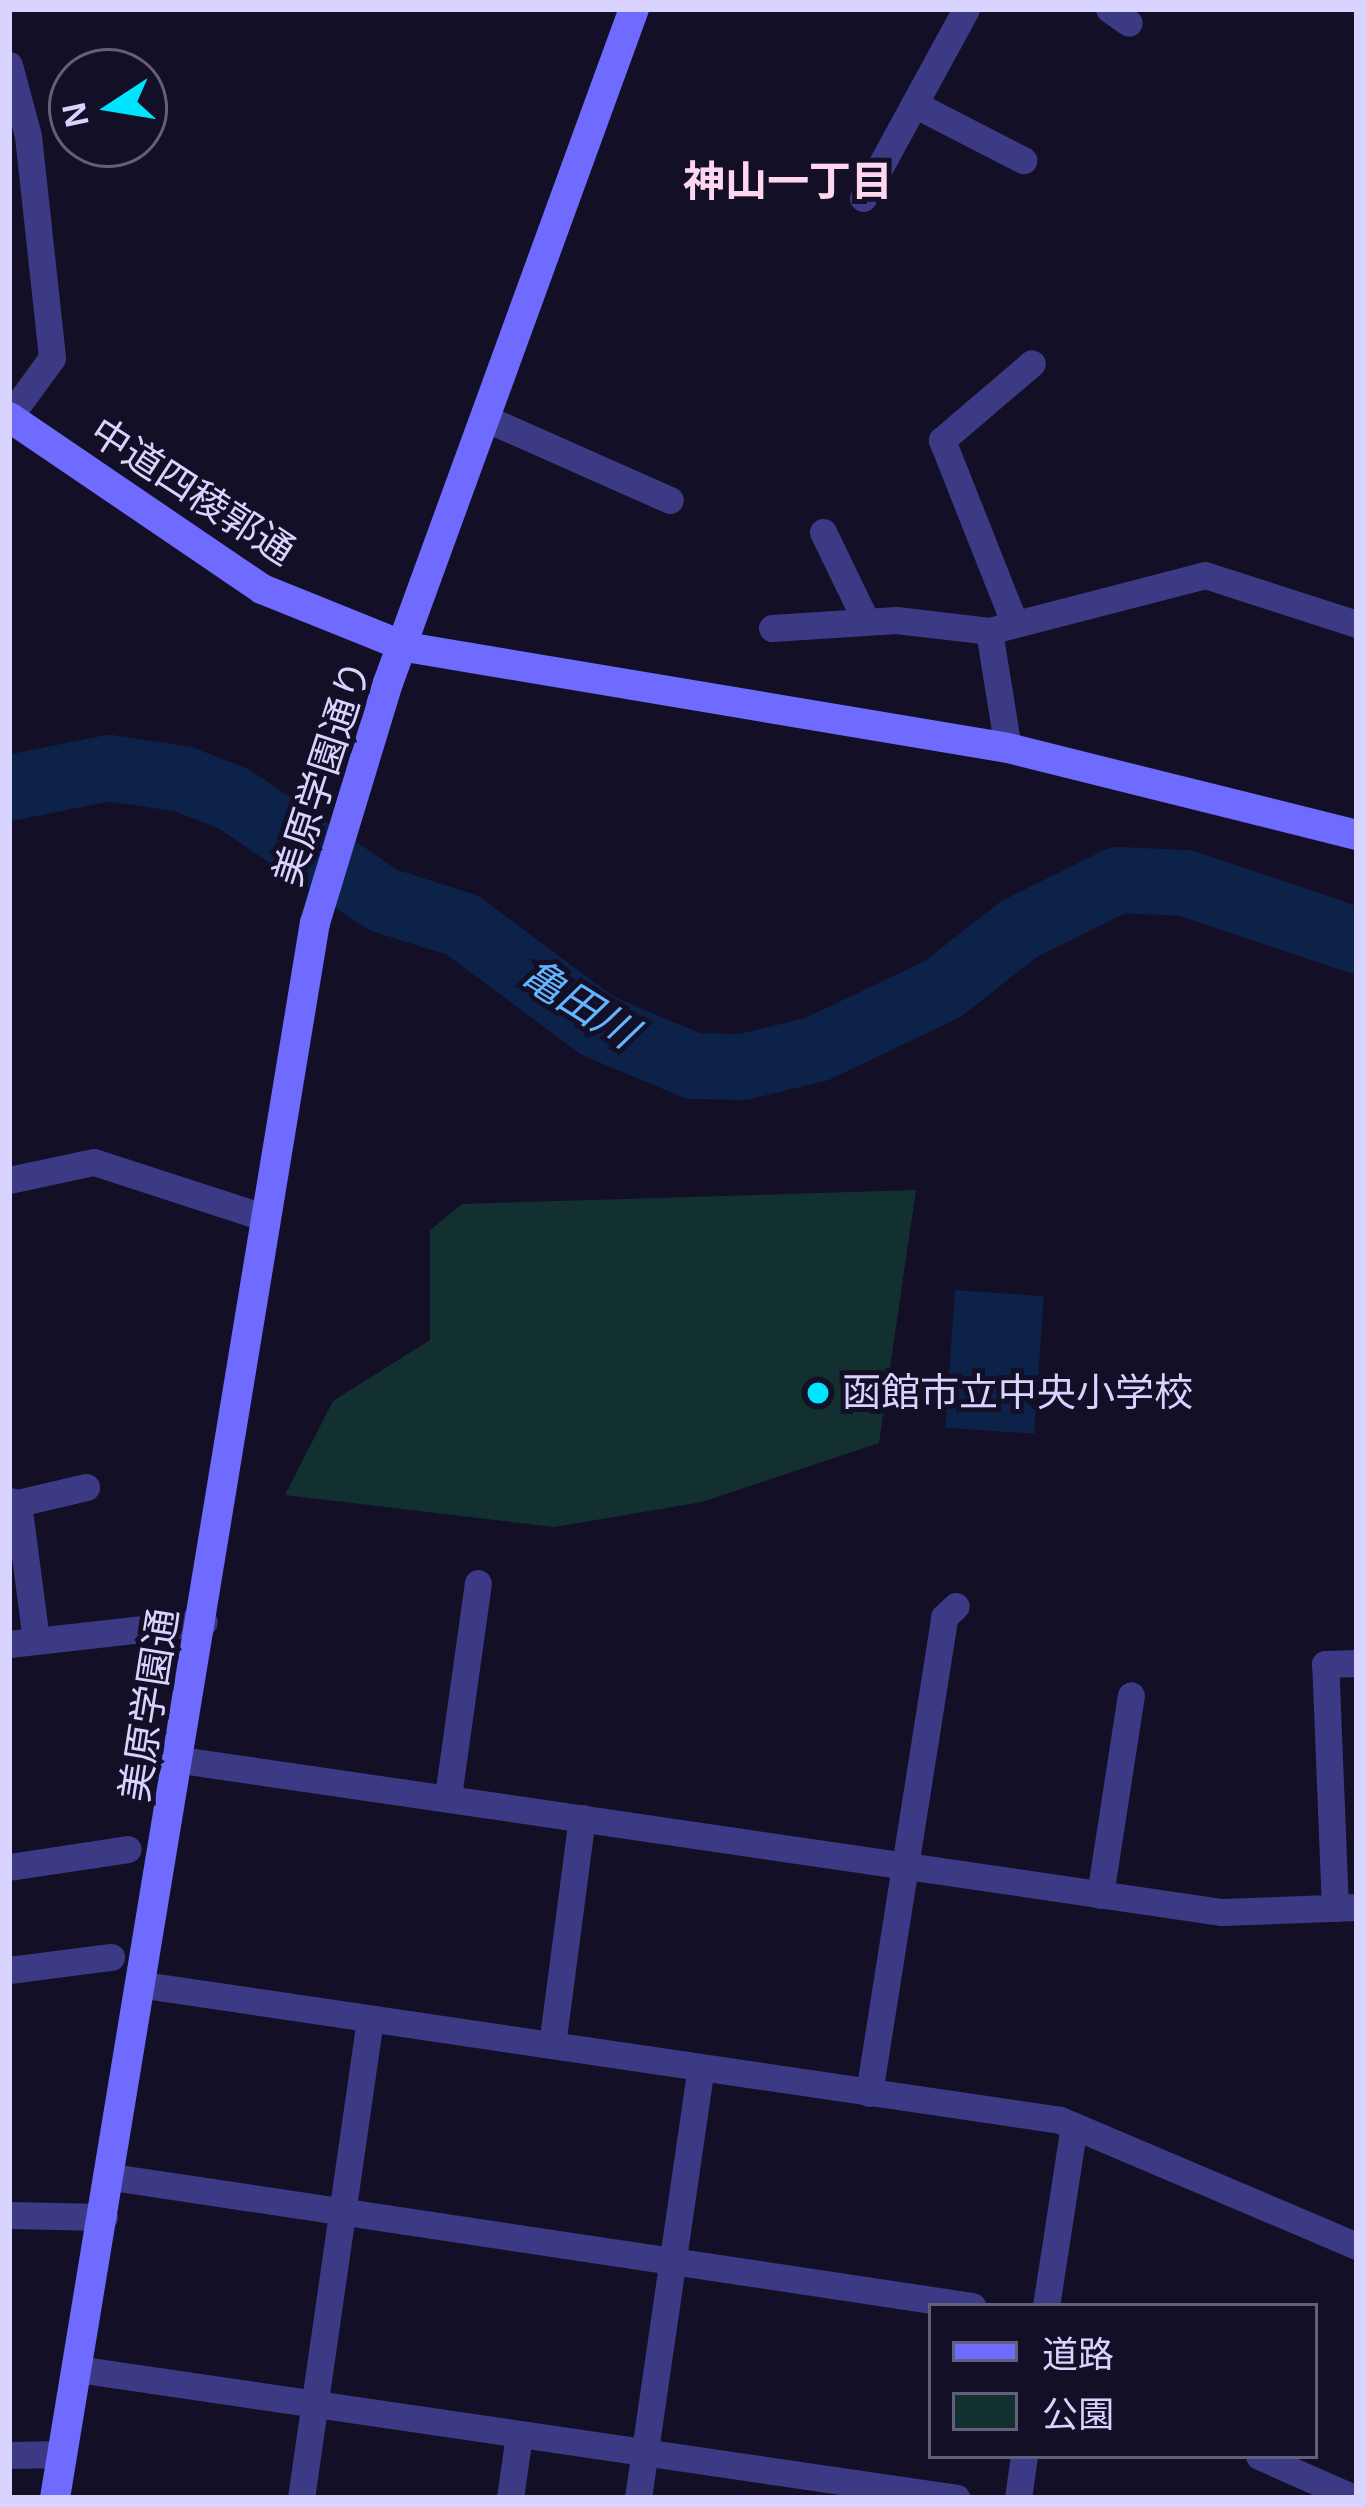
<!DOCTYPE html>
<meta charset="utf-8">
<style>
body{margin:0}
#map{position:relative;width:1366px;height:2507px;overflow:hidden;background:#130f26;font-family:Arial,"Noto Sans JP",sans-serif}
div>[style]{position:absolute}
.green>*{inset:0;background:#12302f}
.water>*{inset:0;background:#0c2248;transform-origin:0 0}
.river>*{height:66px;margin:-33px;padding:0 33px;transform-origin:33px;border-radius:33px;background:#0c2248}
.street>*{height:27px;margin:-13.5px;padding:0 13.5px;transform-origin:13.5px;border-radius:13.5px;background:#3d3a85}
.secondary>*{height:30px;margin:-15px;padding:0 15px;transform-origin:15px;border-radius:15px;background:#6f6bff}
.dots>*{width:33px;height:33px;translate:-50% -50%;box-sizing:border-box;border:6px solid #130f26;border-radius:50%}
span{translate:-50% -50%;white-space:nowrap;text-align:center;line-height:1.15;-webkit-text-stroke:10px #130f26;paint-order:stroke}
.street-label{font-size:39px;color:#d9d4ff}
.poi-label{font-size:39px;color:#d9d4ff}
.left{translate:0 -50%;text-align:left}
.neighbourhood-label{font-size:42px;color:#ffd6f0;font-weight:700}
.water-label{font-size:42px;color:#62b6ff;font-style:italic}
.frame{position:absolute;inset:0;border:12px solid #d9d4ff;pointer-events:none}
.legend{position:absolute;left:928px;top:2303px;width:390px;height:156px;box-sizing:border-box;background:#130f26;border:3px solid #625e7d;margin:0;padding:15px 21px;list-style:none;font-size:36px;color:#d9d4ff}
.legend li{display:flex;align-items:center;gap:24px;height:60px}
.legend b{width:60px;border:3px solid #625e7d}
.north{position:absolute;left:48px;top:48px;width:120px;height:120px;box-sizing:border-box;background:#130f26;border:3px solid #625e7d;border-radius:50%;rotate:258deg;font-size:33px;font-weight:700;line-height:48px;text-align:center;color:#d9d4ff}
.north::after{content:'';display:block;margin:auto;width:42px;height:54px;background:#00e5ff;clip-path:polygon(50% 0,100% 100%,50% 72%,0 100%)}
</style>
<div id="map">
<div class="green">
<div style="clip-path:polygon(916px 1190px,879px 1443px,702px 1502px,554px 1527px,285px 1495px,333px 1401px,430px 1340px,430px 1230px,462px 1204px)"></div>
</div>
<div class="water">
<div style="left:955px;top:1290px;width:89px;height:138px;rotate:4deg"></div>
</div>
<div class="river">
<div style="left:9px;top:788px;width:102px;rotate:-11.3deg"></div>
<div style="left:109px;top:768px;width:75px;rotate:8.5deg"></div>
<div style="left:183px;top:779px;width:55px;rotate:21.4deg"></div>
<div style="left:234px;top:799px;width:180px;rotate:34.1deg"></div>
<div style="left:383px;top:900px;width:83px;rotate:17.6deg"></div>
<div style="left:462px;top:925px;width:169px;rotate:36.6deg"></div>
<div style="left:598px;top:1026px;width:103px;rotate:22.8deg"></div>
<div style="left:693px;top:1066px;width:50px;rotate:1.1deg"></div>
<div style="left:743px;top:1067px;width:76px;rotate:-13.7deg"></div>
<div style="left:817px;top:1049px;width:140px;rotate:-25.5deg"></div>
<div style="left:943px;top:989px;width:97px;rotate:-38.3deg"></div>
<div style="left:1019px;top:929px;width:110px;rotate:-26.3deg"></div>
<div style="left:1118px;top:880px;width:68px;rotate:2.5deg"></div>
<div style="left:1186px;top:883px;width:181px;rotate:18.7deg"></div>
</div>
<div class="street">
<div style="left:1109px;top:9px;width:24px;rotate:35deg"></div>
<div style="left:9px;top:65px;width:73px;rotate:75deg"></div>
<div style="left:28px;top:136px;width:223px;rotate:83.8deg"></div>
<div style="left:52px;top:358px;width:73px;rotate:126.1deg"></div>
<div style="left:914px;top:104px;width:123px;rotate:27.2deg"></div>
<div style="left:863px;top:198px;width:215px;rotate:-61.4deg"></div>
<div style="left:487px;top:419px;width:200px;rotate:23.9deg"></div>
<div style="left:823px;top:532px;width:99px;rotate:64.2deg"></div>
<div style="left:1014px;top:622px;width:196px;rotate:-111.6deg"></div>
<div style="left:942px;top:440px;width:118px;rotate:-40.5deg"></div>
<div style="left:772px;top:628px;width:124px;rotate:-3.7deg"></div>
<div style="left:896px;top:620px;width:94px;rotate:6.7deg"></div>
<div style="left:989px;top:631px;width:223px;rotate:-14.5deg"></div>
<div style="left:1205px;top:575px;width:160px;rotate:17.9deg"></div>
<div style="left:989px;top:631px;width:119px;rotate:80.8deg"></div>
<div style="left:9px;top:1180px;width:87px;rotate:-12deg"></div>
<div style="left:94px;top:1162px;width:178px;rotate:18deg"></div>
<div style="left:9px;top:1501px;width:9px;rotate:13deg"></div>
<div style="left:18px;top:1503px;width:138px;rotate:82.5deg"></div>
<div style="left:18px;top:1503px;width:70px;rotate:-13.2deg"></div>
<div style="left:9px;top:1644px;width:196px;rotate:-6.4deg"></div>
<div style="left:181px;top:1760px;width:1052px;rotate:8.31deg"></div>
<div style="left:1222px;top:1912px;width:135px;rotate:-2.1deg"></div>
<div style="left:448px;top:1796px;width:215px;rotate:-82deg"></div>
<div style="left:9px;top:1867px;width:120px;rotate:-8.6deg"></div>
<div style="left:1100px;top:1895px;width:202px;rotate:-81.2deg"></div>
<div style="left:1335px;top:1908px;width:244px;rotate:-92.3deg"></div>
<div style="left:1325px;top:1664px;width:32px;rotate:-2deg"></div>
<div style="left:9px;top:1970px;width:103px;rotate:-7.3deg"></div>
<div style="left:144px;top:1985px;width:926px;rotate:8.38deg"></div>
<div style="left:1060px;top:2120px;width:323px;rotate:23deg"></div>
<div style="left:552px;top:2045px;width:229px;rotate:-82.5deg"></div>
<div style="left:869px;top:2093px;width:482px;rotate:-81deg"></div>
<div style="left:944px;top:1617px;width:16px;rotate:-43deg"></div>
<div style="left:112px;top:2177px;width:870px;rotate:8.53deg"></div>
<div style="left:9px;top:2215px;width:95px;rotate:1.2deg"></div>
<div style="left:1046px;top:2306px;width:177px;rotate:-81.2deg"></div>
<div style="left:77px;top:2369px;width:889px;rotate:8.34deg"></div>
<div style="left:9px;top:2455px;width:52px;rotate:-1.1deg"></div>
<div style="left:1259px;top:2456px;width:104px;rotate:23.9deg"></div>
<div style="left:301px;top:2498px;width:484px;rotate:-81.8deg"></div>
<div style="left:510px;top:2498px;width:64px;rotate:-81.9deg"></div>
<div style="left:638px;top:2498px;width:435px;rotate:-81.7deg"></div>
<div style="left:1018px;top:2498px;width:42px;rotate:-81.9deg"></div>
</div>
<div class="secondary">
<div style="left:9px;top:417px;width:306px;rotate:34.2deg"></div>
<div style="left:262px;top:589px;width:155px;rotate:21.9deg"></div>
<div style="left:406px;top:647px;width:610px;rotate:9.52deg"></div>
<div style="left:1008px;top:748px;width:360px;rotate:14deg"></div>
<div style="left:55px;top:2498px;width:1596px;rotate:-80.63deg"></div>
<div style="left:315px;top:923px;width:251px;rotate:-73.1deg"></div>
<div style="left:388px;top:683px;width:717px;rotate:-69.95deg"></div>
</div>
<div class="dots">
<div style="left:818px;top:1393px;background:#00e5ff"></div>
</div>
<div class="street-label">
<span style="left:192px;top:492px;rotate:33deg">中道四稜郭通</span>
<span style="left:323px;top:773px;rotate:-72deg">美原学園通り</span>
<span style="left:150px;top:1705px;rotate:-81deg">美原学園通</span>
</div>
<div class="poi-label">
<span class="left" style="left:842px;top:1393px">函館市立中央小学校</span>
</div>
<div class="neighbourhood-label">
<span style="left:788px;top:182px">神山一丁目</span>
</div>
<div class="water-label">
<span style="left:579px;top:1004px;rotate:32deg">亀田川</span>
</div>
<div class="frame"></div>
<ul class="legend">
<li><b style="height:15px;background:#6f6bff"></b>道路</li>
<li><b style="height:33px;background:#12302f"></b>公園</li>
</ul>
<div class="north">N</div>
</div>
